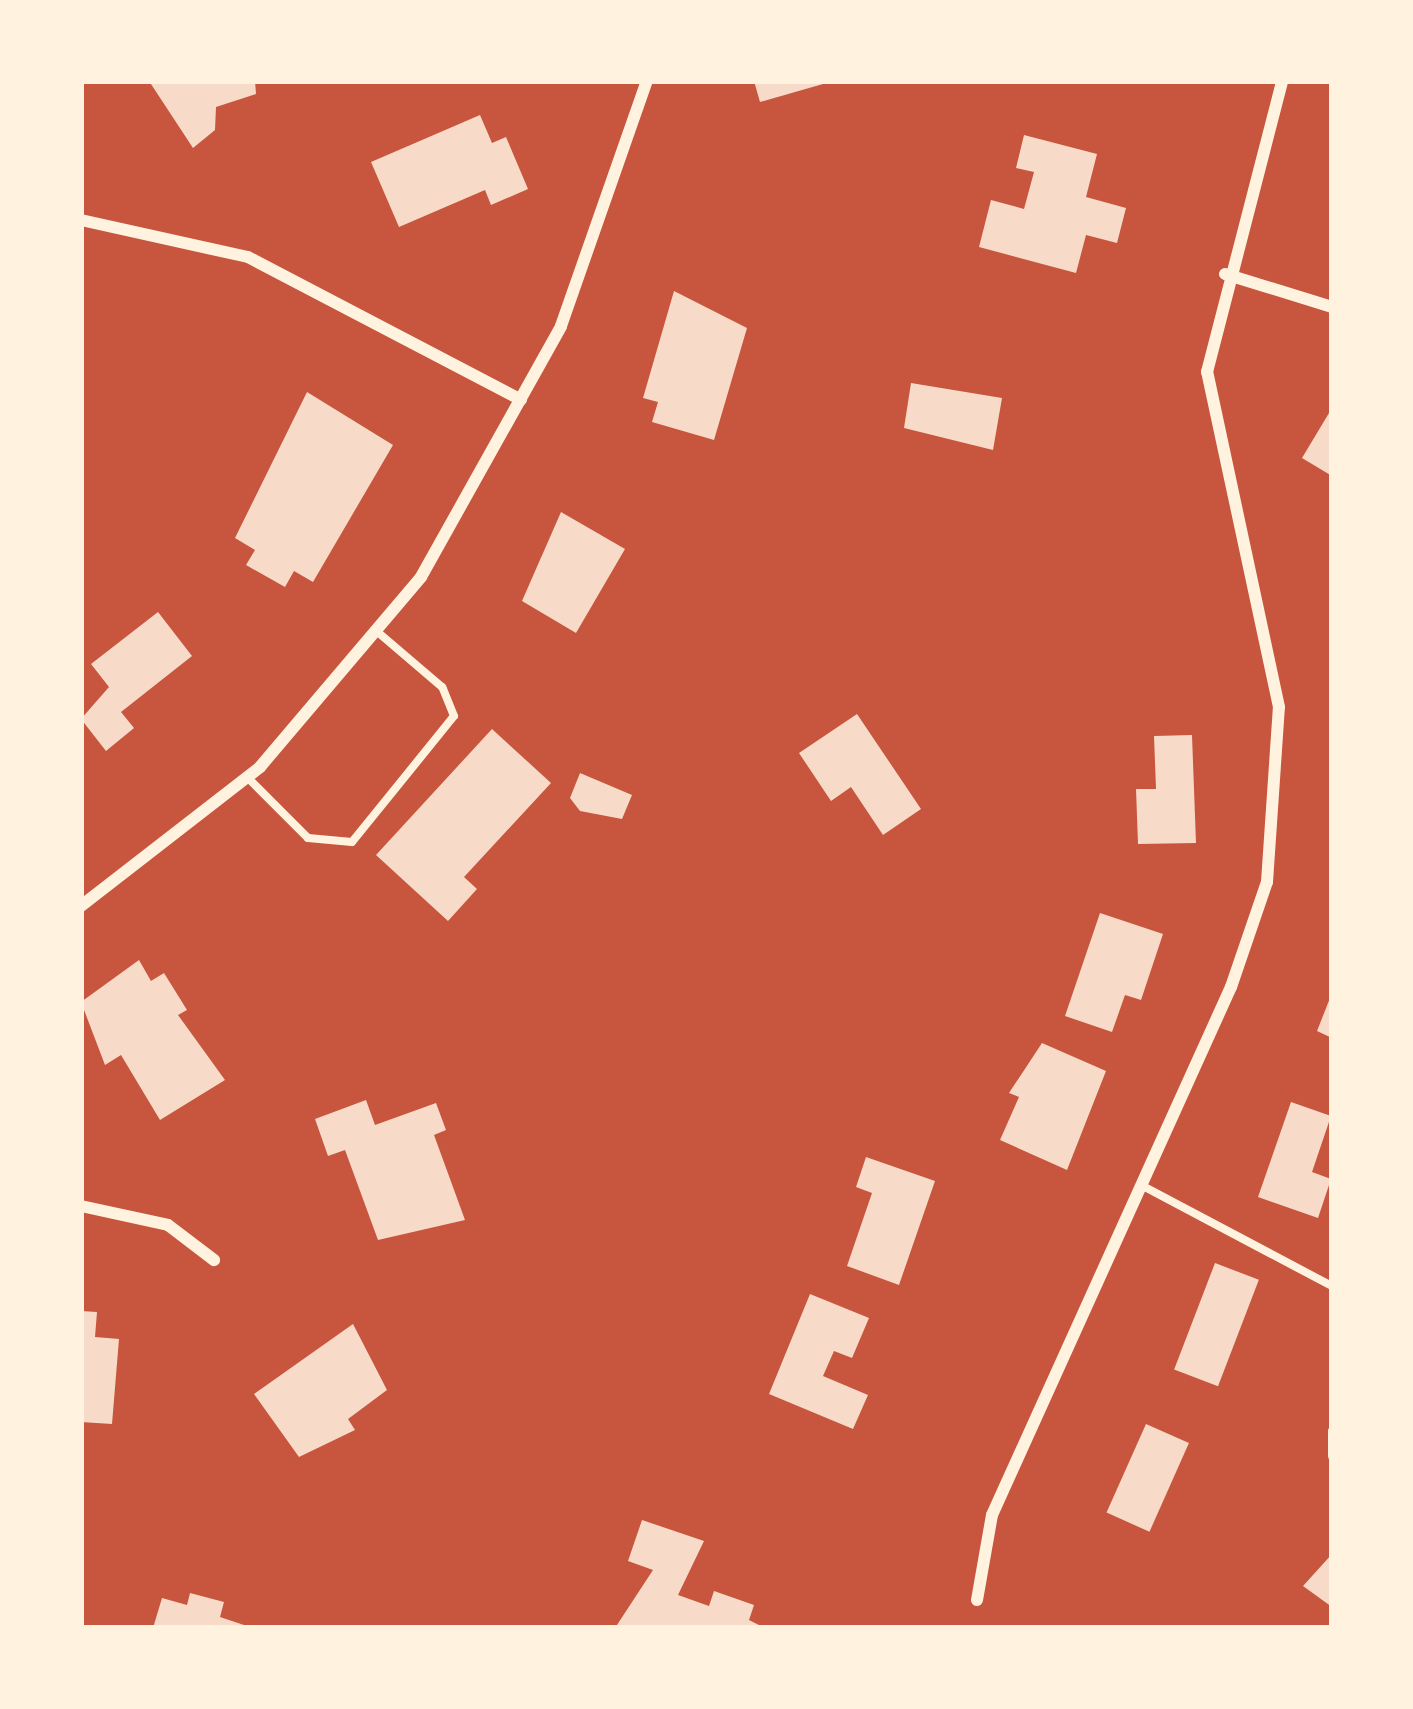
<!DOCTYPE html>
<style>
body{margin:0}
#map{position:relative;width:1413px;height:1709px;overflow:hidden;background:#c8553d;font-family:"Titillium Web",sans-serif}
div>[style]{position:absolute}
.building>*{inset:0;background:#f7dbc8;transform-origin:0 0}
.service>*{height:8px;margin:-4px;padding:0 4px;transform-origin:4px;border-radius:4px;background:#fff3e0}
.minor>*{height:12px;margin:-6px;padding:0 6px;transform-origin:6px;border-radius:6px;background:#fff3e0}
span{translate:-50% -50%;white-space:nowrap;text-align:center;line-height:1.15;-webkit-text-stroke:12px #fff3e0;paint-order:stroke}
.frame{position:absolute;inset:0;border:84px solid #fff3e0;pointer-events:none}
</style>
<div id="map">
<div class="building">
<div style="clip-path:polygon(149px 81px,255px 81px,256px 94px,216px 107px,215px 130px,193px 148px)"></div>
<div style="clip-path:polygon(754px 81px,830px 81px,830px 82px,760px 102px)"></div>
<div style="clip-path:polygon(480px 115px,492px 143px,506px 137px,528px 189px,491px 205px,485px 190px,399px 227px,371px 162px)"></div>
<div style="clip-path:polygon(1024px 135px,1097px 154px,1086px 197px,1126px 208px,1117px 243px,1086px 235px,1076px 273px,979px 247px,991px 200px,1024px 209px,1034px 172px,1016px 168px)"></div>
<div style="clip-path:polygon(674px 291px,747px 328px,714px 440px,652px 422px,658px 402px,643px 398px)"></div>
<div style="clip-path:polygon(911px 383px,1002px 398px,993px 450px,904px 428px)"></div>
<div style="clip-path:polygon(307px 392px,393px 445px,313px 582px,294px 571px,285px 587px,246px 565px,255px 550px,235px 538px)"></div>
<div style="clip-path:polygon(1332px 408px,1332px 476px,1302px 458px)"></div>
<div style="clip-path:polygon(561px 512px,625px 549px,576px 633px,522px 601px)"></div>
<div style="clip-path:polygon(158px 612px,192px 656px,121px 712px,134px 728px,106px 751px,81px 719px,109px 687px,91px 664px)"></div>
<div style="clip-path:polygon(857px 714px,921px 809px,883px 835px,851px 787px,831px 801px,799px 753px)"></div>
<div style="clip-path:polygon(492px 729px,551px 783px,464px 877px,477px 889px,448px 921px,376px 855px)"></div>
<div style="clip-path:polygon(1192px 735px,1196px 843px,1138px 844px,1136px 789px,1156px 789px,1154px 736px)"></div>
<div style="clip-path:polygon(580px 773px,632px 795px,622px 819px,580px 811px,570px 798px)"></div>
<div style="clip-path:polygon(1100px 913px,1163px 934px,1141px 1000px,1125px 995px,1112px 1032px,1065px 1016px)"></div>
<div style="clip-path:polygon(139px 960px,151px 981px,164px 973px,187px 1010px,178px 1015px,225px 1080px,160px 1120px,121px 1055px,105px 1065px,81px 1002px)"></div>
<div style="clip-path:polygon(1332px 993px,1332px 1038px,1317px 1031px)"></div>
<div style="clip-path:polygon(1042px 1043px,1106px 1071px,1067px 1170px,1000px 1140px,1019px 1097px,1009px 1093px)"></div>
<div style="clip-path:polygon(366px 1100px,375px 1125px,436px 1103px,446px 1130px,434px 1135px,465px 1220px,378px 1240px,345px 1150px,328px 1156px,315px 1119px)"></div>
<div style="clip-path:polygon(1291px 1102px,1331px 1116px,1312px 1172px,1331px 1179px,1318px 1218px,1258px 1197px)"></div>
<div style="clip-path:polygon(866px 1157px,935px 1181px,899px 1285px,847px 1266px,872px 1193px,856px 1187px)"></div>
<div style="left:1215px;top:1263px;width:47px;height:114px;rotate:21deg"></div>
<div style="clip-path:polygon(810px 1294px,869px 1318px,852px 1358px,834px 1351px,823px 1376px,868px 1395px,853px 1429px,769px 1394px)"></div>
<div style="clip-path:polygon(81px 1311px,97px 1312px,95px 1337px,119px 1339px,112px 1424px,81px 1422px)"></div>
<div style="clip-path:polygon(353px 1324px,387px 1390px,348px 1419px,355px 1430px,299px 1457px,254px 1394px)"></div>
<div style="left:1146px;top:1424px;width:47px;height:97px;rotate:24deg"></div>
<div style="clip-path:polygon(642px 1520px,704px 1541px,678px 1595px,709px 1606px,714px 1591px,754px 1605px,749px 1620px,765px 1628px,615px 1628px,653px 1570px,628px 1561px)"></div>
<div style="clip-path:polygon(1332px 1554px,1332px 1607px,1303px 1586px)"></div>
<div style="clip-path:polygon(190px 1593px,224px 1602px,220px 1617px,253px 1628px,153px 1628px,162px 1598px,187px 1605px)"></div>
</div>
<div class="service">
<div style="left:247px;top:777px;width:86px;rotate:45deg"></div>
<div style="left:308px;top:838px;width:44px;rotate:5.2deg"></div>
<div style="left:352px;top:842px;width:162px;rotate:-51deg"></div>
<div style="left:454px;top:716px;width:31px;rotate:-112deg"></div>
<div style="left:442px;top:687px;width:82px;rotate:-139.5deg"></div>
<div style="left:1141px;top:1185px;width:216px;rotate:27.9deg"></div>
<div style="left:1332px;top:1431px;width:25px;rotate:90deg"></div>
</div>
<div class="minor">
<div style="left:81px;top:220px;width:171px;rotate:12.5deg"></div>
<div style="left:248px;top:257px;width:308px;rotate:27.6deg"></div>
<div style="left:1225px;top:274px;width:112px;rotate:17.1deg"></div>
<div style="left:81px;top:906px;width:227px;rotate:-37.8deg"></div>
<div style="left:260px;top:767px;width:249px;rotate:-49.7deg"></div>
<div style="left:421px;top:577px;width:287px;rotate:-60.8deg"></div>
<div style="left:561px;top:326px;width:260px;rotate:-70.7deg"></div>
<div style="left:81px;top:1206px;width:89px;rotate:12.3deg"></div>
<div style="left:168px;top:1225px;width:58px;rotate:37.3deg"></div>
<div style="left:977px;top:1600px;width:86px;rotate:-80deg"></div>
<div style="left:992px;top:1515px;width:580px;rotate:-65.65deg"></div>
<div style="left:1231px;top:987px;width:111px;rotate:-71.1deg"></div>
<div style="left:1267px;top:882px;width:175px;rotate:-86.1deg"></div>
<div style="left:1279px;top:707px;width:343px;rotate:-102.1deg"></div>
<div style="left:1207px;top:372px;width:301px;rotate:-75.5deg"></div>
</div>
<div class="frame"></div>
</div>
